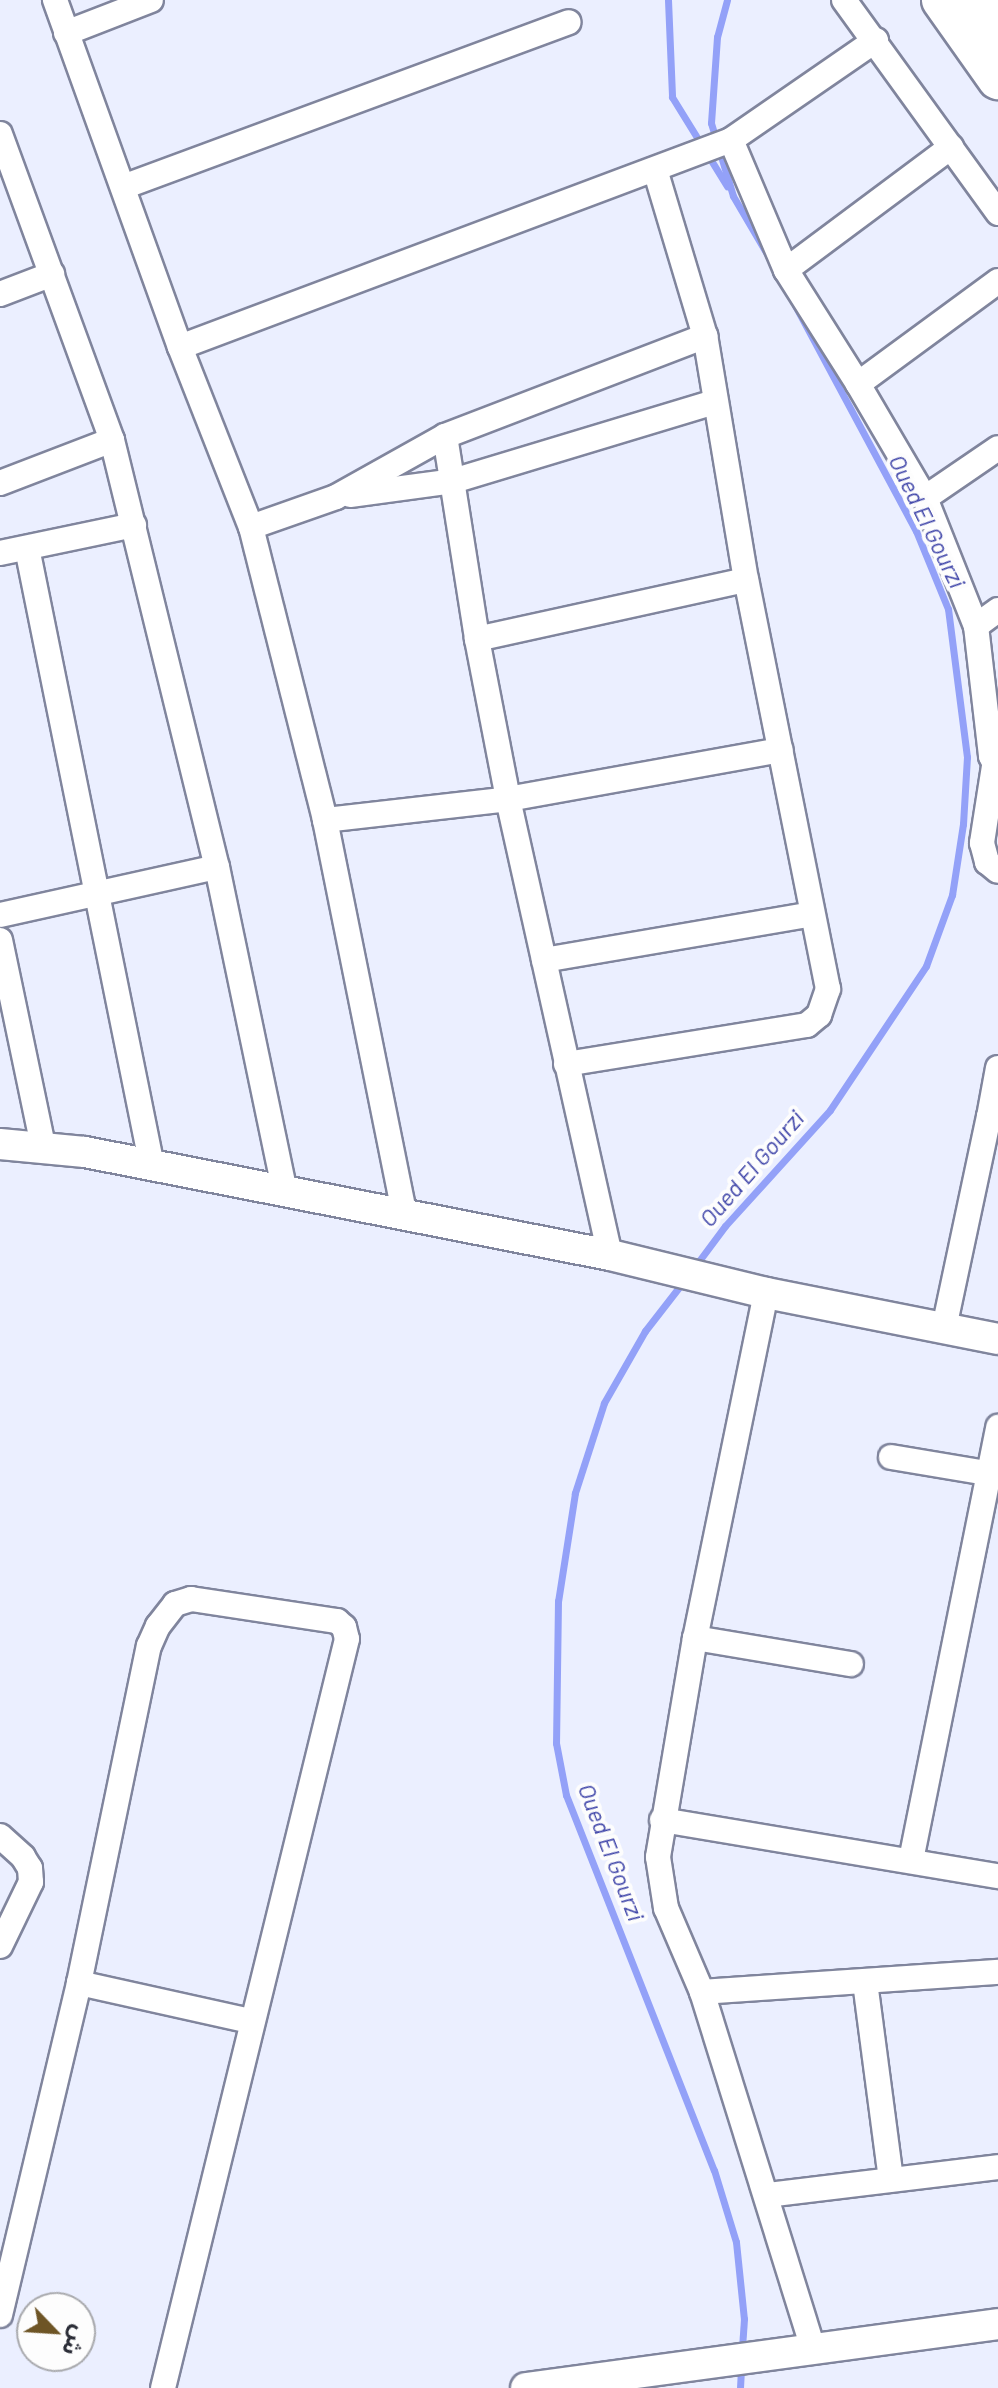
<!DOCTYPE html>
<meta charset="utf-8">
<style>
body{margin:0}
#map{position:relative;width:998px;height:2388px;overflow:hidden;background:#ebefff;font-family:Barlow,"Noto Sans Arabic",sans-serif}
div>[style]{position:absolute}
.stream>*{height:7px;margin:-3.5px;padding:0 3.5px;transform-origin:3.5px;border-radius:3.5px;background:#93a1f8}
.roads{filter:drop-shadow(2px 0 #80859d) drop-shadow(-2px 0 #80859d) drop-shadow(0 2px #80859d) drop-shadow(0 -2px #80859d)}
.minor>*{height:24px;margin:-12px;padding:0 12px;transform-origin:12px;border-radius:12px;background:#fff}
.tertiary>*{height:30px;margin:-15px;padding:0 15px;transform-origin:15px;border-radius:15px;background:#fff}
.trunk>*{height:40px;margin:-20px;padding:0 20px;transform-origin:20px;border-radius:20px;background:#fff}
span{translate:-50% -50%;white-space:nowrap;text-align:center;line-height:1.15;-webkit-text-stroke:8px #fdfdfd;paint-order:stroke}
.water-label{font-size:24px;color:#4046a9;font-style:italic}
.north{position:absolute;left:16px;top:2292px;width:80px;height:80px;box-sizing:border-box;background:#fdfdfd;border:2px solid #a9aaae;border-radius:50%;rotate:115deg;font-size:22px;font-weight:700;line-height:32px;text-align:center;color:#2b2d37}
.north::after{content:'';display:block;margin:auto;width:28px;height:36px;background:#6e5526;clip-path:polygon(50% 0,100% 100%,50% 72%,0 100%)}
</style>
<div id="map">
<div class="stream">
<div style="left:668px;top:0;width:97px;rotate:87.6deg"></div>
<div style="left:672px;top:97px;width:105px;rotate:58.3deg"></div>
<div style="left:727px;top:0;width:38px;rotate:105deg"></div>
<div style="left:717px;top:37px;width:86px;rotate:94deg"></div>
<div style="left:711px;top:123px;width:76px;rotate:73.2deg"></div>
<div style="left:733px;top:196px;width:73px;rotate:59.6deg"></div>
<div style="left:693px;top:1269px;width:54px;rotate:-53.3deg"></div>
<div style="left:725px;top:1226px;width:156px;rotate:-47.8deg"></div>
<div style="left:830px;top:1110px;width:173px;rotate:-56.3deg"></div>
<div style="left:926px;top:966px;width:76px;rotate:-69.9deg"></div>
<div style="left:952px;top:895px;width:72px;rotate:-81.2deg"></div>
<div style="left:963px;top:824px;width:67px;rotate:-86.6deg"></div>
<div style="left:967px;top:757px;width:149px;rotate:-97.3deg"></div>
<div style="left:948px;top:609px;width:84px;rotate:-112.3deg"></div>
<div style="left:916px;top:531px;width:256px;rotate:-118.2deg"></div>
<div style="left:683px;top:1282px;width:62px;rotate:127.8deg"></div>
<div style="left:645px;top:1331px;width:83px;rotate:119.7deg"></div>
<div style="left:604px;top:1403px;width:95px;rotate:107.9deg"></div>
<div style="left:575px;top:1493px;width:109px;rotate:98.9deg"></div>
<div style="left:558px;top:1601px;width:142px;rotate:90.8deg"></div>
<div style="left:556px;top:1743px;width:53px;rotate:79.1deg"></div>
<div style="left:566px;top:1795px;width:403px;rotate:68.5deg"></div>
<div style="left:714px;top:2170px;width:75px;rotate:73deg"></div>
<div style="left:736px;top:2242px;width:77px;rotate:84.1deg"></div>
<div style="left:744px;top:2319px;width:32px;rotate:94deg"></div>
<div style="left:740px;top:2388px;width:21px;rotate:-87deg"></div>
</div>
<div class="roads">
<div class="minor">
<div style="left:55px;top:0;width:369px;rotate:70.2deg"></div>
<div style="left:180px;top:347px;width:193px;rotate:68.5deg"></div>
<div style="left:251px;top:527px;width:302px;rotate:75.8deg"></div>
<div style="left:325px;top:820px;width:405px;rotate:78.6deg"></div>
<div style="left:844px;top:0;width:263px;rotate:54.1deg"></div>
<div style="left:66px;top:33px;width:91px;rotate:-21.2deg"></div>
<div style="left:876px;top:40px;width:176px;rotate:145.4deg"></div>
<div style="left:731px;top:140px;width:141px;rotate:67.1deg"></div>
<div style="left:786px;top:270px;width:135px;rotate:57.7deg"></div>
<div style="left:858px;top:384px;width:132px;rotate:59.6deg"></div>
<div style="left:925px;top:498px;width:138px;rotate:68.3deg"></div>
<div style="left:976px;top:626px;width:131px;rotate:83.4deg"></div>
<div style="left:991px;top:756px;width:17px;rotate:65deg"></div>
<div style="left:0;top:134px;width:326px;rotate:69.9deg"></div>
<div style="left:112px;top:440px;width:440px;rotate:76.2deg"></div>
<div style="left:217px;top:867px;width:333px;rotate:78.2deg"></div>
<div style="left:123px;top:187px;width:475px;rotate:-20.3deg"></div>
<div style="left:786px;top:270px;width:206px;rotate:-36.7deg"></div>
<div style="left:0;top:294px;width:56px;rotate:-21deg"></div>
<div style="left:180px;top:347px;width:589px;rotate:-20.59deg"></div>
<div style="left:858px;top:384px;width:174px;rotate:-36.3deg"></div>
<div style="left:445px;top:436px;width:206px;rotate:81deg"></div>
<div style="left:477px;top:639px;width:163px;rotate:79deg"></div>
<div style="left:508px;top:799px;width:467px;rotate:77.4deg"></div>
<div style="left:0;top:483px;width:120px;rotate:-21deg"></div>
<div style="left:350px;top:495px;width:104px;rotate:-7.7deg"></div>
<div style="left:453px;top:481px;width:274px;rotate:-16.8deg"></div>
<div style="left:925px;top:498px;width:88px;rotate:-34.4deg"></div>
<div style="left:251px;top:527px;width:90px;rotate:-19.4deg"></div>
<div style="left:336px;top:497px;width:125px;rotate:-29.2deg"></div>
<div style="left:445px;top:436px;width:279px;rotate:-21deg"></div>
<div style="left:27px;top:548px;width:631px;rotate:78.57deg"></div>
<div style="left:0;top:553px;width:137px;rotate:-11.8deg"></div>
<div style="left:976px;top:626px;width:27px;rotate:-36deg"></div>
<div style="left:477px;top:639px;width:275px;rotate:-12.4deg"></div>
<div style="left:994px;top:766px;width:78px;rotate:98.9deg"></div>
<div style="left:982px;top:843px;width:20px;rotate:75deg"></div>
<div style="left:987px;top:862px;width:14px;rotate:39deg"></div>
<div style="left:325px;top:820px;width:184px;rotate:-6.5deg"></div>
<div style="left:508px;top:799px;width:277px;rotate:-10.2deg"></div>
<div style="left:0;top:915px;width:222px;rotate:-12.5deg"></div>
<div style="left:0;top:940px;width:210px;rotate:78.2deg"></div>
<div style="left:544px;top:960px;width:272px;rotate:-9.7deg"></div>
<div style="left:566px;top:1064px;width:244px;rotate:-9.2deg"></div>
<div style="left:807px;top:1025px;width:16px;rotate:-40deg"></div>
<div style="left:819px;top:1015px;width:28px;rotate:-71deg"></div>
<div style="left:828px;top:989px;width:417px;rotate:-101.3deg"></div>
<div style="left:746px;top:580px;width:247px;rotate:-99.5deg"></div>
<div style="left:705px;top:336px;width:174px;rotate:-106.7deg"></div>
<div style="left:998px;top:1068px;width:50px;rotate:100.4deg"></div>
<div style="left:989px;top:1117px;width:9px;rotate:13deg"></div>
<div style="left:766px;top:1293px;width:352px;rotate:101.6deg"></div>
<div style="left:695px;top:1638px;width:222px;rotate:99.6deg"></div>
<div style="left:658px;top:1857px;width:52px;rotate:81.1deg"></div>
<div style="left:666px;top:1908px;width:91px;rotate:66.8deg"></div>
<div style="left:702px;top:1992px;width:373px;rotate:72.7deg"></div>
<div style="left:944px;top:1328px;width:216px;rotate:-78deg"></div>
<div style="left:891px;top:1457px;width:97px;rotate:9.5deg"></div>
<div style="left:695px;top:1638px;width:158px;rotate:9.5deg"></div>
<div style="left:662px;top:1820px;width:341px;rotate:9.5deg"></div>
<div style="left:0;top:1836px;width:31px;rotate:42deg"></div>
<div style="left:23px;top:1857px;width:13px;rotate:58deg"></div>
<div style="left:30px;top:1868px;width:14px;rotate:86deg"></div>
<div style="left:31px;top:1882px;width:71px;rotate:115.8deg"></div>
<div style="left:911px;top:1860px;width:442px;rotate:-78.6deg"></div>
<div style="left:865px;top:1982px;width:199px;rotate:82.5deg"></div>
<div style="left:79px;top:1983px;width:176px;rotate:12.5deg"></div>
<div style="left:702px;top:1992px;width:297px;rotate:-3.9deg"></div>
<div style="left:768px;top:2195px;width:232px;rotate:-6.9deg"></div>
<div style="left:0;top:2315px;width:341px;rotate:-76.6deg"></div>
<div style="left:79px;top:1983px;width:344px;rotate:-78.3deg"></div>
<div style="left:149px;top:1646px;width:22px;rotate:-66deg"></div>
<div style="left:158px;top:1626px;width:28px;rotate:-52deg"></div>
<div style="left:175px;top:1604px;width:17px;rotate:-17deg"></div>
<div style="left:191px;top:1599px;width:148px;rotate:8.6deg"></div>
<div style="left:337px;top:1621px;width:9px;rotate:41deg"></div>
<div style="left:344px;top:1627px;width:12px;rotate:76deg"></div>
<div style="left:347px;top:1639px;width:771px;rotate:103.8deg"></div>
</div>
<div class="tertiary">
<div style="left:0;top:1144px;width:85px;rotate:5.4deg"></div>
<div style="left:85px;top:1152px;width:535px;rotate:11.1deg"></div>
<div style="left:610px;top:1255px;width:161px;rotate:13.7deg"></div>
<div style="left:766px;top:1293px;width:237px;rotate:11.2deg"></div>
<div style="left:526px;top:2388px;width:476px;rotate:-7.7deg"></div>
</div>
<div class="trunk">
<div style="left:942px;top:0;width:97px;rotate:54.7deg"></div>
<div style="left:980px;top:0;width:31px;rotate:54deg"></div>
</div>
</div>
<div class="water-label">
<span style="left:928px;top:521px;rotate:64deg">Oued El Gourzi</span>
<span style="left:751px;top:1168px;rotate:-49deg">Oued El Gourzi</span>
<span style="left:612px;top:1852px;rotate:69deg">Oued El Gourzi</span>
</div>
<div class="north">ش</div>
</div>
